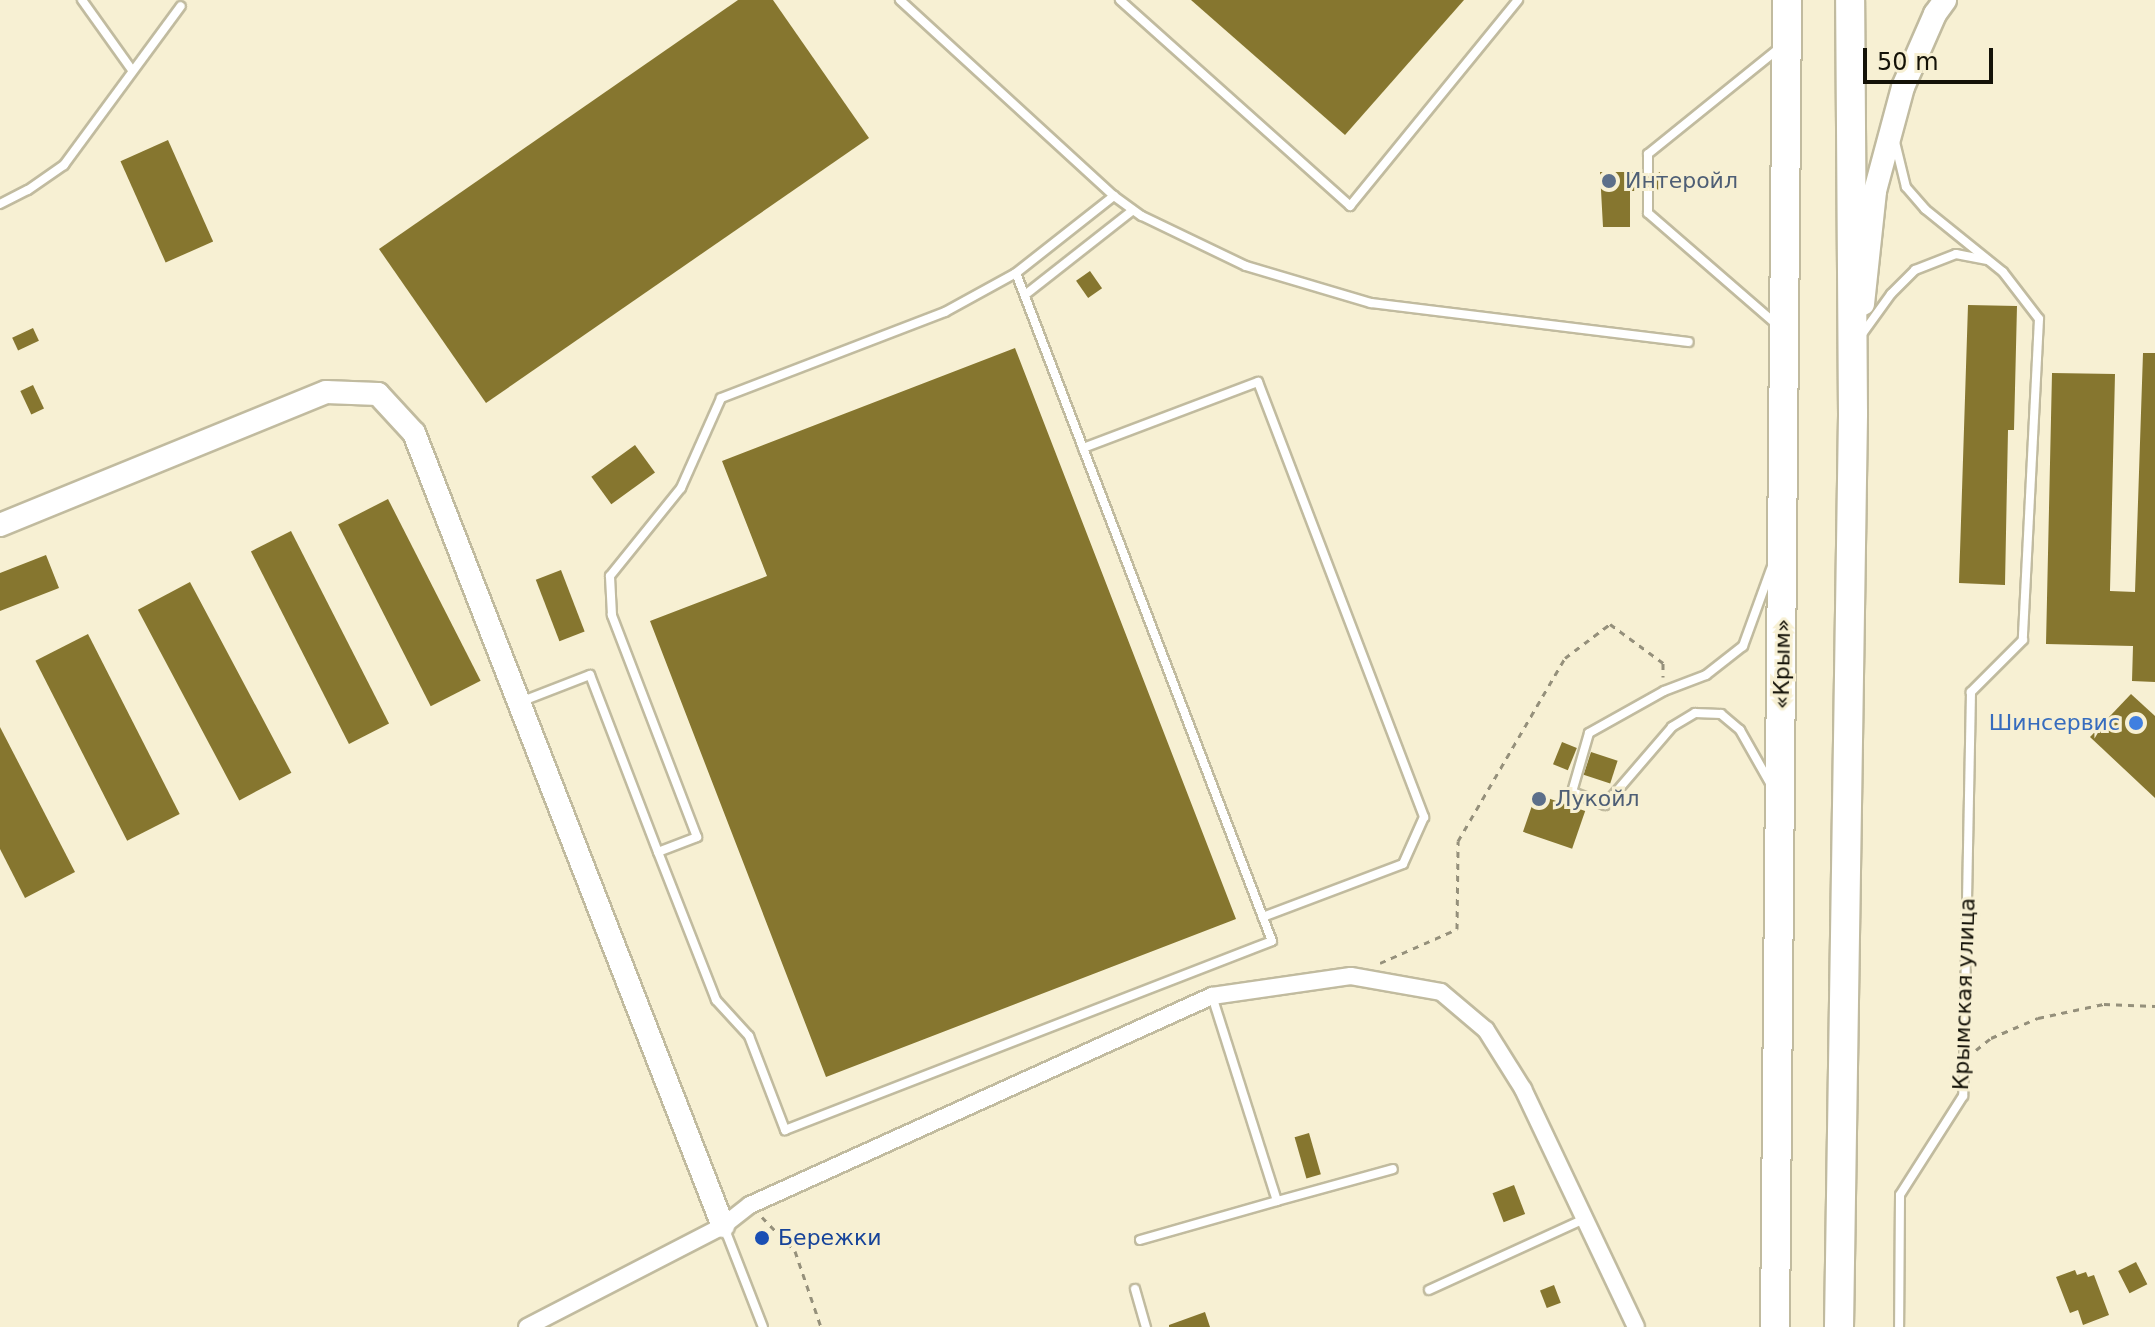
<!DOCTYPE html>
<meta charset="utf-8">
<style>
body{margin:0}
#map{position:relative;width:2155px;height:1327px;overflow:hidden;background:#f7f0d3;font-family:"DejaVu Sans",sans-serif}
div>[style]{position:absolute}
.building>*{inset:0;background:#86762f;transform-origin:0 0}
.path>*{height:3px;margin-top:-1.5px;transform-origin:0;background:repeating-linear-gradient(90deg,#95907b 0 6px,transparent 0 12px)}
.roads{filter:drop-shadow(2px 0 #c1bb9f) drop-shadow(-2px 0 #c1bb9f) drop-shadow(0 2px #c1bb9f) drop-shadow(0 -2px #c1bb9f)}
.lane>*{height:8px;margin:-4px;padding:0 4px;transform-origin:4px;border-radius:4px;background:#fff}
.street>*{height:16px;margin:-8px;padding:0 8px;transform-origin:8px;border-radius:8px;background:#fff}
.secondary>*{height:22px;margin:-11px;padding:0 11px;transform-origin:11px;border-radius:11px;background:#fff}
.highway>*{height:28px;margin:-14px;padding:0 14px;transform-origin:14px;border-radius:14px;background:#fff}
.dots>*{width:22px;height:22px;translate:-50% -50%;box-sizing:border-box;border:4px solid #f7f0d3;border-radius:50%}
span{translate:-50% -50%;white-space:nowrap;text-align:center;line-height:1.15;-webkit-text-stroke:6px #f7f0d3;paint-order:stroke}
.service-label{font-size:22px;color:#4e5e75}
.left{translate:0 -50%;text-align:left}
.street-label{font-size:22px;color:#141208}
.shop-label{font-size:22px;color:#366cbe}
.right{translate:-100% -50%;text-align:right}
.transit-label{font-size:22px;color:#164399}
.scale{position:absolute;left:1863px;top:48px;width:130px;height:36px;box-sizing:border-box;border:4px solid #141208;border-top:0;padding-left:10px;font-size:24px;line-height:28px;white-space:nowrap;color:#141208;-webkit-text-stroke:6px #f7f0d3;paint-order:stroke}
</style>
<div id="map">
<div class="building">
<div style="clip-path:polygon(738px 0,773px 0,869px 138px,486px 403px,379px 249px)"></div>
<div style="clip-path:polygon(1191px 0,1464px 0,1345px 135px)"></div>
<div style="left:168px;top:140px;width:111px;height:52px;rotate:66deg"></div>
<div style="clip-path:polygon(1600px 172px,1641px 172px,1647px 179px,1660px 172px,1660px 191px,1649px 184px,1641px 191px,1630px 191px,1630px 227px,1603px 227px)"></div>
<div style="left:1090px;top:271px;width:21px;height:17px;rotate:55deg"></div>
<div style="clip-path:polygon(1968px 305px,2017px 306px,2014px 430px,2008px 430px,2005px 585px,1959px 583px)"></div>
<div style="left:33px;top:328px;width:14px;height:23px;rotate:65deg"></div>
<div style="clip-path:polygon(1015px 348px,1236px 919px,826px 1077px,650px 621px,767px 576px,722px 461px)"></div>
<div style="clip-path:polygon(2143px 353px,2155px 353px,2155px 682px,2132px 681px,2133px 646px,2046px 644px,2052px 373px,2115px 374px,2110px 591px,2135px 592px)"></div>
<div style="left:33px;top:385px;width:26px;height:14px;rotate:65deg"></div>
<div style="left:635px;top:445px;width:34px;height:54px;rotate:54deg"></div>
<div style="left:388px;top:499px;width:204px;height:56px;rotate:63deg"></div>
<div style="left:291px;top:531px;width:216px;height:45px;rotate:63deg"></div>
<div style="clip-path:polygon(46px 555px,59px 588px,0 611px,0 573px)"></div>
<div style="left:561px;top:570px;width:66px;height:27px;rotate:69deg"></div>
<div style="left:190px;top:582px;width:216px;height:59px;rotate:62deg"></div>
<div style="left:88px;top:634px;width:202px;height:59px;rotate:63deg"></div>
<div style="clip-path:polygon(2131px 694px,2155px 716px,2155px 798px,2090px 737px)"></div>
<div style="clip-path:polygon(0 727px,75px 872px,25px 898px,0 849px)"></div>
<div style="left:1562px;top:742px;width:16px;height:24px;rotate:22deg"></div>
<div style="left:1591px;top:752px;width:28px;height:24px;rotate:18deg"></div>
<div style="left:1536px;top:794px;width:52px;height:40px;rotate:19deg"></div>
<div style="left:1309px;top:1133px;width:43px;height:15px;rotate:74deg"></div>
<div style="left:1514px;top:1185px;width:31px;height:23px;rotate:69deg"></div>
<div style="left:2136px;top:1262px;width:25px;height:20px;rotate:63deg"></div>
<div style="clip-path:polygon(2075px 1270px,2077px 1275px,2086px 1272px,2088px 1277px,2094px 1275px,2109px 1315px,2083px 1325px,2078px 1310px,2070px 1313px,2056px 1277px)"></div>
<div style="left:1554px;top:1285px;width:19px;height:15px;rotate:69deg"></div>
<div style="clip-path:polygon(1205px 1312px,1210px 1327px,1169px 1327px,1169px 1325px)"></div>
</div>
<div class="path">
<div style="left:1380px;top:963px;width:84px;rotate:-23.8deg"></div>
<div style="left:1457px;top:929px;width:88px;rotate:-89.3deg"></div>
<div style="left:1458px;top:841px;width:212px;rotate:-59.7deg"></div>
<div style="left:1565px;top:658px;width:56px;rotate:-37.1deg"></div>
<div style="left:1610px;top:624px;width:66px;rotate:36.3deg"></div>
<div style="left:1663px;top:663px;width:14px;rotate:90deg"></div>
<div style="left:1976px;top:1050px;width:19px;rotate:-39deg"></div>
<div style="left:1991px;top:1038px;width:51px;rotate:-23.1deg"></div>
<div style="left:2038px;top:1018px;width:67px;rotate:-12deg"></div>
<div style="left:2104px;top:1004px;width:51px;rotate:2.2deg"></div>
<div style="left:762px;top:1217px;width:47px;rotate:45.9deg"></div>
<div style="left:795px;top:1251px;width:80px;rotate:71.1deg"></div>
</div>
<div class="roads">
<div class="lane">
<div style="left:82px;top:0;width:86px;rotate:54.5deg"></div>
<div style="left:900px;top:0;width:290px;rotate:42.5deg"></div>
<div style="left:1114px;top:196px;width:34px;rotate:36deg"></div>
<div style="left:1142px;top:216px;width:115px;rotate:25.7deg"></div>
<div style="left:1246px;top:266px;width:130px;rotate:16.5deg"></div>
<div style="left:1371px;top:303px;width:320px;rotate:7deg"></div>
<div style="left:1120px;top:0;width:309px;rotate:41.8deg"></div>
<div style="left:1350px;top:206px;width:266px;rotate:-50.8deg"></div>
<div style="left:1895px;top:142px;width:46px;rotate:76.3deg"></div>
<div style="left:1906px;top:187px;width:29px;rotate:49deg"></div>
<div style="left:1925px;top:209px;width:100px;rotate:38.9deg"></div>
<div style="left:2003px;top:272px;width:59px;rotate:52.5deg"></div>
<div style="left:2039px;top:319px;width:321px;rotate:92.9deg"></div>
<div style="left:2023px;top:640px;width:74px;rotate:135deg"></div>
<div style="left:1971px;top:692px;width:404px;rotate:91.1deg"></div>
<div style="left:1963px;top:1096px;width:117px;rotate:122.5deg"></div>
<div style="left:1900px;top:1195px;width:132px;rotate:90.4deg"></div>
<div style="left:1648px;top:172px;width:18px;rotate:-90deg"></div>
<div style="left:1648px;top:154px;width:167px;rotate:-38.9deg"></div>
<div style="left:1648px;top:191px;width:22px;rotate:90deg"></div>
<div style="left:1648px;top:213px;width:169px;rotate:40.9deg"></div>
<div style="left:0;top:204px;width:31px;rotate:-27deg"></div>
<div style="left:28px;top:190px;width:44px;rotate:-34.8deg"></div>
<div style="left:64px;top:165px;width:197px;rotate:-53.7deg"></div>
<div style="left:1025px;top:295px;width:137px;rotate:-38.2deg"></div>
<div style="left:1860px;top:337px;width:53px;rotate:-54.2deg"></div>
<div style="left:1891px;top:294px;width:34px;rotate:-45deg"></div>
<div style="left:1915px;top:270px;width:44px;rotate:-21.3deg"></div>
<div style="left:1956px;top:254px;width:32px;rotate:11deg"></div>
<div style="left:1083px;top:448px;width:187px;rotate:-20.7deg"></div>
<div style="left:1258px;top:382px;width:466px;rotate:69.1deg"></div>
<div style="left:1424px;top:817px;width:51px;rotate:114.1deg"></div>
<div style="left:1403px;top:864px;width:150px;rotate:159.3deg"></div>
<div style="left:520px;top:702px;width:75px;rotate:-21.1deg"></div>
<div style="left:590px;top:675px;width:190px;rotate:69deg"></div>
<div style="left:658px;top:852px;width:42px;rotate:-21deg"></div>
<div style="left:697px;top:837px;width:238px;rotate:-111deg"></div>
<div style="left:612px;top:615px;width:39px;rotate:-93deg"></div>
<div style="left:610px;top:576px;width:113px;rotate:-51.1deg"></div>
<div style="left:681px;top:488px;width:98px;rotate:-66deg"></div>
<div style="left:721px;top:398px;width:240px;rotate:-21deg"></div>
<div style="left:945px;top:312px;width:81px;rotate:-28.8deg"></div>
<div style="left:1016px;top:273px;width:125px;rotate:-38.2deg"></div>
<div style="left:1770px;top:783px;width:61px;rotate:-119.5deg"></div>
<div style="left:1740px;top:730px;width:25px;rotate:-140deg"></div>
<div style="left:1721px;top:714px;width:26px;rotate:-178deg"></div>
<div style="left:1695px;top:713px;width:27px;rotate:149deg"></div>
<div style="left:1672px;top:727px;width:103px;rotate:130.7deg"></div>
<div style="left:1605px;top:805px;width:35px;rotate:-158deg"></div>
<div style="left:1572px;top:792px;width:61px;rotate:-73.9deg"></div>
<div style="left:1589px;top:733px;width:86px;rotate:-29.2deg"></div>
<div style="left:1664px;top:691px;width:45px;rotate:-20.9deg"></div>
<div style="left:1706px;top:675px;width:47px;rotate:-38.1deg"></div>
<div style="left:1743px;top:646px;width:82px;rotate:-70deg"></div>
<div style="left:658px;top:852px;width:159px;rotate:68.6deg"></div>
<div style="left:716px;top:1000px;width:49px;rotate:47.5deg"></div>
<div style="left:749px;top:1036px;width:101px;rotate:69deg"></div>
<div style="left:785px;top:1130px;width:522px;rotate:-21.21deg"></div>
<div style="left:1272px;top:941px;width:715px;rotate:-110.97deg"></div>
<div style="left:1212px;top:996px;width:215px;rotate:72.4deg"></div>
<div style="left:1277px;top:1201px;width:120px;rotate:-15.4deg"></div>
<div style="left:724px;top:1227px;width:107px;rotate:68.7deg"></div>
<div style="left:1140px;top:1240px;width:142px;rotate:-15.9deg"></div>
<div style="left:1135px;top:1289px;width:40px;rotate:74deg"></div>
<div style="left:1429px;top:1290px;width:170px;rotate:-24.6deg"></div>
</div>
<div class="street">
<div style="left:527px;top:1327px;width:220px;rotate:-27.3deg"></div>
<div style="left:723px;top:1226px;width:34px;rotate:-38deg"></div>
<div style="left:750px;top:1205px;width:507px;rotate:-24.34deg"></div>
<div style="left:1212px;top:996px;width:140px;rotate:-8.2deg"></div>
<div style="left:1351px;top:976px;width:91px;rotate:10.1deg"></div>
<div style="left:1441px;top:992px;width:59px;rotate:40.2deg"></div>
<div style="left:1486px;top:1030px;width:70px;rotate:57.9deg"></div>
<div style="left:1523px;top:1089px;width:263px;rotate:64.6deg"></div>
</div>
<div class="secondary">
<div style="left:1863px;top:304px;width:114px;rotate:-83.9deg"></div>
<div style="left:1875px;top:191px;width:108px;rotate:-74.9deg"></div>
<div style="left:1903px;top:87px;width:80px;rotate:-66.3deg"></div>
<div style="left:1935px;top:14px;width:17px;rotate:-54deg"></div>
<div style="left:0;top:525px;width:352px;rotate:-22.2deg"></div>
<div style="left:326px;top:392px;width:52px;rotate:2.2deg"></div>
<div style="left:378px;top:394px;width:53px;rotate:47.3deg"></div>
<div style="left:414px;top:433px;width:851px;rotate:68.71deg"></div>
</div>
<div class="highway">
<div style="left:1775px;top:1327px;width:1327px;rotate:-89.48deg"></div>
<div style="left:1839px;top:1327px;width:914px;rotate:-89.12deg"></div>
<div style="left:1853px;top:413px;width:413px;rotate:-90.4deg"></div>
</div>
</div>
<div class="dots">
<div style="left:1609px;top:181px;background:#5c6f8a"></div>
<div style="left:2136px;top:723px;background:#3f7fe0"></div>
<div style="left:1539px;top:799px;background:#5c6f8a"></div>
<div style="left:762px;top:1238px;background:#1a4fb4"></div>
</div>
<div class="service-label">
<span class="left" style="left:1625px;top:181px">Интеройл</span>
<span class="left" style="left:1555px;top:799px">Лукойл</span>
</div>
<div class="street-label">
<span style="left:1782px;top:664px;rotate:-89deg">«Крым»</span>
<span style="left:1964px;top:994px;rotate:-88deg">Крымская улица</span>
</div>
<div class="shop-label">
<span class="right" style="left:2120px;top:723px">Шинсервис</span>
</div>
<div class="transit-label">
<span class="left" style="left:778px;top:1238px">Бережки</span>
</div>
<div class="scale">50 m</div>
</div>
